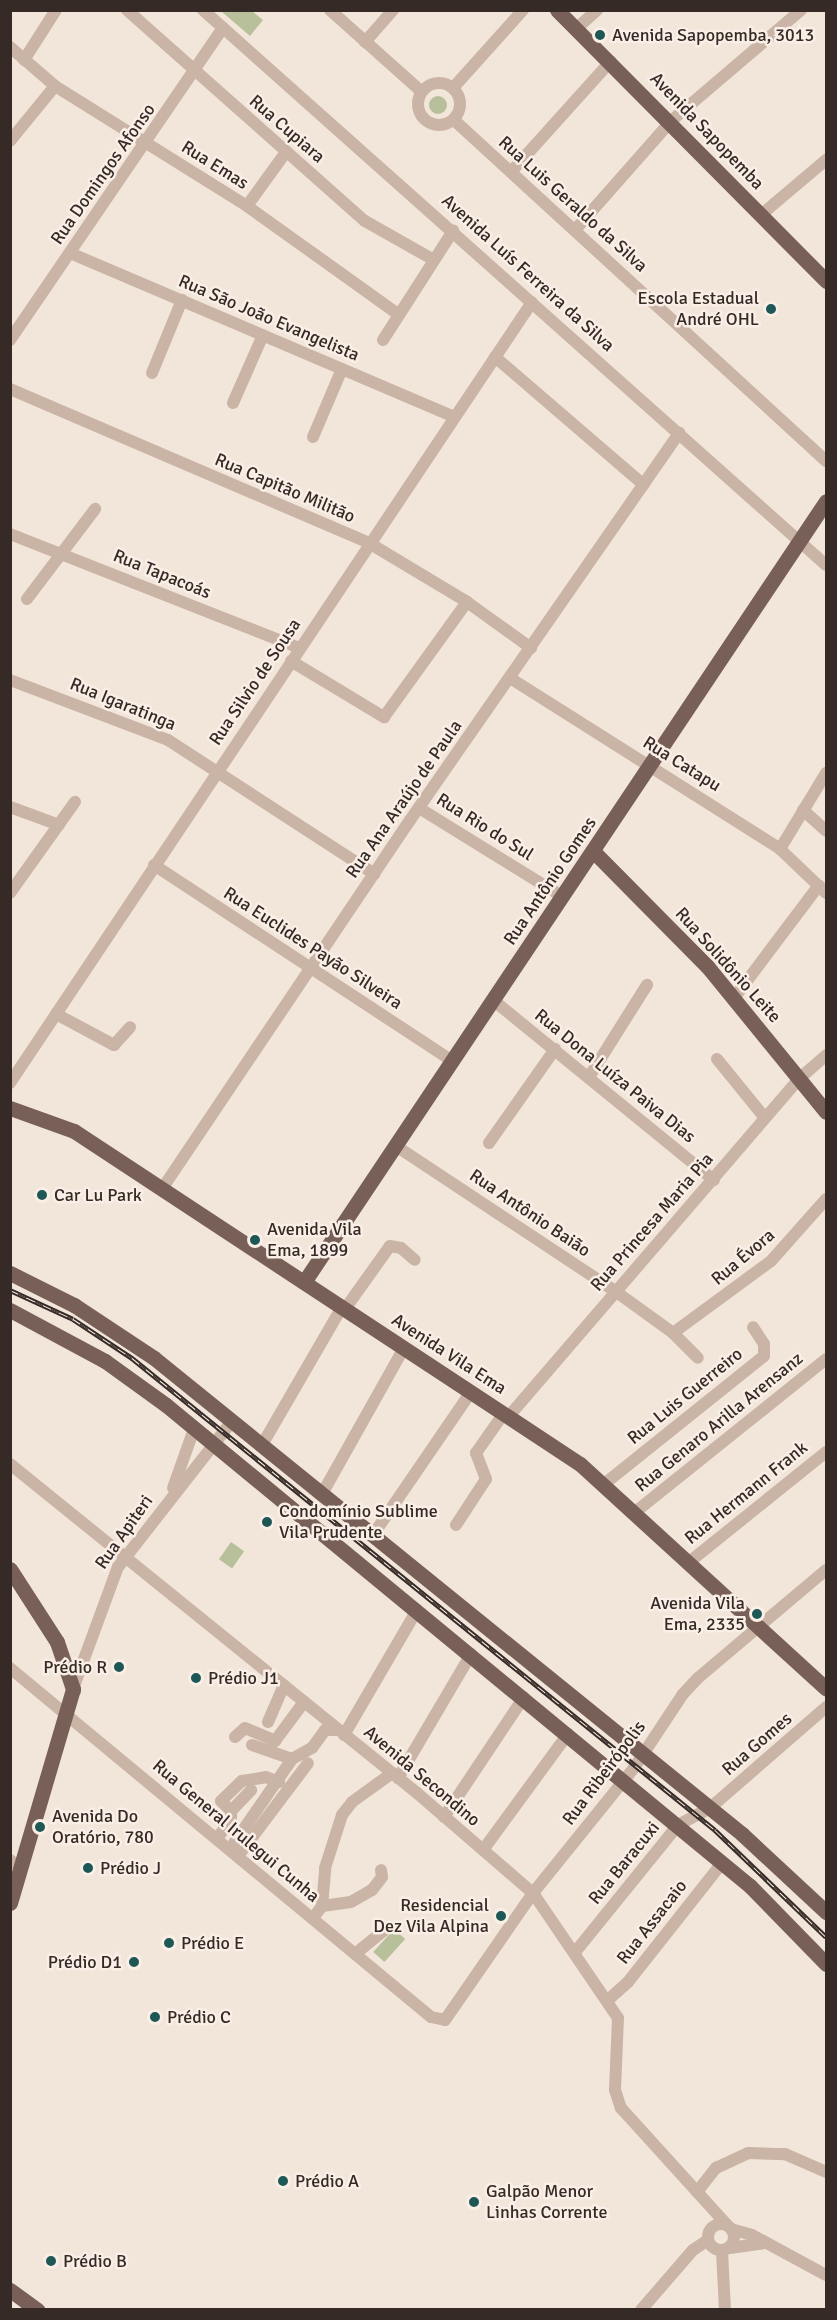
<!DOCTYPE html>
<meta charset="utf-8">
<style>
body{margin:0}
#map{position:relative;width:837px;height:2320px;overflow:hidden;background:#f2e5da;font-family:Signika,sans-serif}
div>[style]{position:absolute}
.green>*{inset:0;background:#b7c09a;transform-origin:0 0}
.round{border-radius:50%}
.minor>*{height:12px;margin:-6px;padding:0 6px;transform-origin:6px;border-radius:6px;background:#cab4a6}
.minor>.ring{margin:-6px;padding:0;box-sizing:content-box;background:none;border:12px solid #cab4a6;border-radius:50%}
.major>*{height:15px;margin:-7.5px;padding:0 7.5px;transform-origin:7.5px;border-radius:7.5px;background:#786058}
.rail>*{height:5px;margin-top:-2.5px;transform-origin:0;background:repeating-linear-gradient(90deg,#f9efe6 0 9px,#362a27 0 18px);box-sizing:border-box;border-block:2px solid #362a27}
.dots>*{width:16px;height:16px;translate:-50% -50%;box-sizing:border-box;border:3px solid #f9efe6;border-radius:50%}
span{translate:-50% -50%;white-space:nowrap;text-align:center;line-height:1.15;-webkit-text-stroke:5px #f9efe6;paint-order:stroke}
.poi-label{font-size:18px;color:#362a27}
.left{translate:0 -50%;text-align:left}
.right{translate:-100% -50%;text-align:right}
.street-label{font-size:18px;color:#362a27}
.frame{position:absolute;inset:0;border:12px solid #362a27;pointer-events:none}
</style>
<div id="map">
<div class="green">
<div style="clip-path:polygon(221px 11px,252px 11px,263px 20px,250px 36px)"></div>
<div class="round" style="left:429px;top:96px;width:18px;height:18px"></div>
<div style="left:231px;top:1542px;width:16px;height:21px;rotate:35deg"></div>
<div style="left:394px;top:1929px;width:15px;height:31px;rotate:42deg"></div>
</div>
<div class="minor">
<div style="left:127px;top:10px;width:318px;rotate:41.6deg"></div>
<div style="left:365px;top:221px;width:79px;rotate:29.5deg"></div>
<div style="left:203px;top:10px;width:834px;rotate:41.7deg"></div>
<div style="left:330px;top:10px;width:122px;rotate:41.7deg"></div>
<div style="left:577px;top:28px;width:27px;rotate:-42deg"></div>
<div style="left:365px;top:42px;width:43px;rotate:-48.8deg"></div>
<div style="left:10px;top:47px;width:60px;rotate:40.9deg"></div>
<div style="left:55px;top:86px;width:226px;rotate:32deg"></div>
<div style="left:247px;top:206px;width:187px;rotate:35.6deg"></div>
<div style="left:24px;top:60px;width:59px;rotate:-57.4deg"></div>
<div class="ring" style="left:418px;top:83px;width:30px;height:30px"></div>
<div style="left:453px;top:88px;width:105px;rotate:-48.1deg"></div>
<div style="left:454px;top:120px;width:505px;rotate:42.51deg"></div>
<div style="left:10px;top:141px;width:71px;rotate:-50.7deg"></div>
<div style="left:511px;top:172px;width:149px;rotate:-48deg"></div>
<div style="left:247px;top:206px;width:67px;rotate:-54.2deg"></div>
<div style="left:762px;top:214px;width:84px;rotate:-40.2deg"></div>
<div style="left:575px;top:230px;width:145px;rotate:-48.6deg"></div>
<div style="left:671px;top:121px;width:171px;rotate:-40.5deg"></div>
<div style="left:70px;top:253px;width:418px;rotate:23.1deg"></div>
<div style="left:10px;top:340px;width:378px;rotate:-55.7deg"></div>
<div style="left:383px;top:340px;width:130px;rotate:-57.3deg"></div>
<div style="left:495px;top:357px;width:196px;rotate:40.7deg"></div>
<div style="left:152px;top:373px;width:79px;rotate:-67.7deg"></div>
<div style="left:10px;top:389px;width:391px;rotate:23.2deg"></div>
<div style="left:369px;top:543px;width:114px;rotate:31deg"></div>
<div style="left:467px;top:602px;width:79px;rotate:35.7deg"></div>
<div style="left:233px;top:403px;width:74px;rotate:-66.2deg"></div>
<div style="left:313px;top:437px;width:74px;rotate:-66.9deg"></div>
<div style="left:10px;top:534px;width:311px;rotate:21.5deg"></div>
<div style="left:27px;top:599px;width:113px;rotate:-52.9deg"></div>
<div style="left:291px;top:661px;width:109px;rotate:31.1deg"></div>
<div style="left:384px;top:717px;width:142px;rotate:-54.2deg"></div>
<div style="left:510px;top:678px;width:320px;rotate:32.3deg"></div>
<div style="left:780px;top:849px;width:64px;rotate:43.7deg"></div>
<div style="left:10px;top:680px;width:169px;rotate:20.8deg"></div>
<div style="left:168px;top:740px;width:246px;rotate:33deg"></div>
<div style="left:10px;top:807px;width:52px;rotate:20.2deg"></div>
<div style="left:419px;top:808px;width:169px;rotate:31.7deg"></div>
<div style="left:803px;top:810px;width:31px;rotate:42deg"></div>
<div style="left:780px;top:849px;width:89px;rotate:-58.8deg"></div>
<div style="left:154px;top:865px;width:357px;rotate:33.3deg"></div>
<div style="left:10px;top:893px;width:112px;rotate:-54.5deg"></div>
<div style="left:734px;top:998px;width:141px;rotate:-53deg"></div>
<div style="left:493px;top:1000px;width:285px;rotate:39.2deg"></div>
<div style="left:56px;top:1014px;width:66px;rotate:28.1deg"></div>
<div style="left:114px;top:1045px;width:24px;rotate:-48deg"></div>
<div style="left:717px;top:1059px;width:76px;rotate:50.9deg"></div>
<div style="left:589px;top:1077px;width:109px;rotate:-57.8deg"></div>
<div style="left:10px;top:1083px;width:939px;rotate:-56.24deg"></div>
<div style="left:489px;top:1143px;width:115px;rotate:-54.9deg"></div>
<div style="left:396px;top:1146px;width:263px;rotate:33.5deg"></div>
<div style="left:615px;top:1291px;width:72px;rotate:35.9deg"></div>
<div style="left:673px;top:1333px;width:35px;rotate:45deg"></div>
<div style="left:162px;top:1189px;width:437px;rotate:-56.1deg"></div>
<div style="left:406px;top:826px;width:479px;rotate:-55.2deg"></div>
<div style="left:345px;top:1309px;width:77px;rotate:-54.5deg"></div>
<div style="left:390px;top:1246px;width:11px;rotate:10deg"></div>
<div style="left:401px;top:1248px;width:18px;rotate:41deg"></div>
<div style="left:673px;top:1333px;width:122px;rotate:-36.3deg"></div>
<div style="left:771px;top:1261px;width:83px;rotate:-48.4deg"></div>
<div style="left:509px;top:1416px;width:446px;rotate:-49.3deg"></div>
<div style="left:800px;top:1078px;width:35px;rotate:-41deg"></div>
<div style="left:262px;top:1445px;width:160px;rotate:-59.9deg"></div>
<div style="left:10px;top:1464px;width:523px;rotate:38.95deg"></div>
<div style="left:417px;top:1793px;width:153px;rotate:40.8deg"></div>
<div style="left:533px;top:1893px;width:151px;rotate:55.8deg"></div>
<div style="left:618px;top:2018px;width:72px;rotate:92.4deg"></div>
<div style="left:615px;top:2090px;width:19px;rotate:72deg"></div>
<div style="left:621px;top:2108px;width:159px;rotate:47.8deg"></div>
<div style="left:603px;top:1485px;width:206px;rotate:-38.7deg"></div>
<div style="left:764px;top:1356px;width:12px;rotate:-90deg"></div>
<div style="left:764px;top:1344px;width:20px;rotate:-123deg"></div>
<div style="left:173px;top:1488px;width:63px;rotate:-70.4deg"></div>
<div style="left:322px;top:1494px;width:167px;rotate:-60.7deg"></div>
<div style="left:634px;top:1513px;width:246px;rotate:-38.7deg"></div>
<div style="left:456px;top:1525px;width:55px;rotate:-56.9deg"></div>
<div style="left:486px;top:1479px;width:28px;rotate:-111deg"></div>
<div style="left:476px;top:1453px;width:49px;rotate:-55deg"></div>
<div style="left:373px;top:1535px;width:173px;rotate:-55.6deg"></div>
<div style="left:688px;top:1563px;width:177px;rotate:-38.8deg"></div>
<div style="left:10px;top:1668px;width:547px;rotate:39.66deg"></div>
<div style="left:431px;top:2017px;width:14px;rotate:12deg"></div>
<div style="left:445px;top:2020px;width:155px;rotate:-55.3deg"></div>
<div style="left:533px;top:1893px;width:161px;rotate:-51.1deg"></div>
<div style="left:634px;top:1768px;width:89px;rotate:-56.5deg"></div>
<div style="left:683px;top:1694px;width:22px;rotate:-47deg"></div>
<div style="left:698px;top:1678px;width:167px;rotate:-40.2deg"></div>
<div style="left:73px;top:1689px;width:130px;rotate:-69.8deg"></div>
<div style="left:118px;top:1567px;width:185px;rotate:-52deg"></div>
<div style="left:268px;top:1722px;width:40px;rotate:-66.6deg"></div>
<div style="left:344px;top:1735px;width:145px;rotate:-59.7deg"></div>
<div style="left:235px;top:1737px;width:13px;rotate:-42deg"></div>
<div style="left:245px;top:1728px;width:33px;rotate:23deg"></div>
<div style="left:275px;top:1741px;width:49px;rotate:-53.4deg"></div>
<div style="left:252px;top:1745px;width:42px;rotate:19.3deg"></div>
<div style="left:398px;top:1778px;width:144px;rotate:-59.5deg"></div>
<div style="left:231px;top:1811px;width:14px;rotate:-135deg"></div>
<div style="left:221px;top:1801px;width:29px;rotate:-44deg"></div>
<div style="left:242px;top:1781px;width:24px;rotate:-9deg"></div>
<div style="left:266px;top:1777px;width:14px;rotate:21deg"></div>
<div style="left:444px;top:1817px;width:144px;rotate:-56.3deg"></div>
<div style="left:217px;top:1838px;width:22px;rotate:-51deg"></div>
<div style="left:231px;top:1821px;width:10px;rotate:-90deg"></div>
<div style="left:231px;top:1811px;width:29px;rotate:-46deg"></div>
<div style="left:230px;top:1849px;width:109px;rotate:-55.4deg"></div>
<div style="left:292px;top:1759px;width:23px;rotate:-29deg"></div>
<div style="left:312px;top:1748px;width:22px;rotate:-54deg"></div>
<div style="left:325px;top:1730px;width:13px"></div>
<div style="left:483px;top:1850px;width:144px;rotate:-53.8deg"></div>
<div style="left:238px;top:1856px;width:116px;rotate:-53deg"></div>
<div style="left:10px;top:1860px;width:14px;rotate:36deg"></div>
<div style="left:322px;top:1906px;width:29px;rotate:-8deg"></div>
<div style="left:351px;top:1902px;width:24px;rotate:-30deg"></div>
<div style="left:372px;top:1890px;width:16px;rotate:-52deg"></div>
<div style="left:382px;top:1877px;width:7px;rotate:-98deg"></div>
<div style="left:313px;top:1918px;width:15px;rotate:-53deg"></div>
<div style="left:322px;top:1906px;width:38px;rotate:-85deg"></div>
<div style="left:325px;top:1868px;width:56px;rotate:-72.2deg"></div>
<div style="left:342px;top:1815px;width:16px;rotate:-52deg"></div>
<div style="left:352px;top:1802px;width:49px;rotate:-35.9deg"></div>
<div style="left:576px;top:1951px;width:162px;rotate:-51deg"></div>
<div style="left:678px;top:1825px;width:36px;rotate:-28deg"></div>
<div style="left:710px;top:1808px;width:154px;rotate:-41deg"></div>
<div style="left:355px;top:1954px;width:41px;rotate:-39.1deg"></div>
<div style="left:608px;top:2000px;width:27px;rotate:-42deg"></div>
<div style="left:628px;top:1982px;width:152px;rotate:-51.7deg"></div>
<div style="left:697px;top:2192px;width:31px;rotate:-52deg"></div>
<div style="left:716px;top:2168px;width:35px;rotate:-25deg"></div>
<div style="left:748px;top:2153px;width:37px;rotate:2deg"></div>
<div style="left:785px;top:2154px;width:45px;rotate:23.7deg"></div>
<div class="ring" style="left:708px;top:2224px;width:14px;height:14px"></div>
<div style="left:731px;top:2229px;width:22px;rotate:16deg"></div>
<div style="left:752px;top:2235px;width:84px;rotate:28.4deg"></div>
<div style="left:730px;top:2248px;width:34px;rotate:-8deg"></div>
<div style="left:722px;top:2251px;width:59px;rotate:87.1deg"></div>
<div style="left:641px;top:2310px;width:79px;rotate:-49.1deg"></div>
<div style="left:693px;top:2250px;width:18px;rotate:-34deg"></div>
</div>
<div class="major">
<div style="left:557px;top:10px;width:382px;rotate:45.2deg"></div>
<div style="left:593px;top:851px;width:162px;rotate:45.3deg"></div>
<div style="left:707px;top:966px;width:188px;rotate:50.8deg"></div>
<div style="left:10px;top:1108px;width:68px;rotate:19.8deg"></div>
<div style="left:74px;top:1131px;width:606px;rotate:33.35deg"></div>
<div style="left:580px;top:1464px;width:333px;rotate:42.4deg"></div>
<div style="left:10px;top:1273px;width:72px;rotate:26.6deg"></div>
<div style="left:74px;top:1305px;width:96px;rotate:33.5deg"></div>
<div style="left:154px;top:1358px;width:757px;rotate:38.99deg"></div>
<div style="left:742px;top:1834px;width:115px;rotate:42.9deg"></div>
<div style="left:304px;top:1282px;width:939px;rotate:-56.24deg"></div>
<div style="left:10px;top:1310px;width:108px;rotate:28.2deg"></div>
<div style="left:105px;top:1361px;width:75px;rotate:35.8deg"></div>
<div style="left:166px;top:1405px;width:757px;rotate:39.48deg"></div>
<div style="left:750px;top:1886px;width:109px;rotate:45.7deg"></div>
<div style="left:10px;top:1569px;width:87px;rotate:57.2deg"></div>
<div style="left:57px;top:1642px;width:50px;rotate:71.2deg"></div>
<div style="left:73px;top:1689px;width:223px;rotate:106.4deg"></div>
<div style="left:10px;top:2290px;width:34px;rotate:36deg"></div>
</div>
<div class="rail">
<div style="left:10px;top:1290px;width:69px;rotate:24.7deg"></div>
<div style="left:73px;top:1319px;width:71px;rotate:33.5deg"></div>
<div style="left:132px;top:1358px;width:750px;rotate:38.99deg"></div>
<div style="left:715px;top:1830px;width:154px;rotate:43.9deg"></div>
</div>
<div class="dots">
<div style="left:600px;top:35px;background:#1d5756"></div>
<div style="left:771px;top:309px;background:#1d5756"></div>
<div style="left:42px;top:1195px;background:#1d5756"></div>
<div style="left:255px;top:1240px;background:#1d5756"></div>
<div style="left:267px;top:1522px;background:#1d5756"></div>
<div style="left:757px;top:1614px;background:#1d5756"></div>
<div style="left:119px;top:1667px;background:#1d5756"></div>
<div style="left:196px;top:1678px;background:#1d5756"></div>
<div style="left:40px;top:1827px;background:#1d5756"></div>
<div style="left:88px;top:1868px;background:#1d5756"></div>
<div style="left:501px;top:1916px;background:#1d5756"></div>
<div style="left:169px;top:1943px;background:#1d5756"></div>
<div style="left:134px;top:1962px;background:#1d5756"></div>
<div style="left:155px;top:2017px;background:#1d5756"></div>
<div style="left:283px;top:2181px;background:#1d5756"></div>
<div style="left:474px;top:2202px;background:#1d5756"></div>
<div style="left:51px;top:2261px;background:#1d5756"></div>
</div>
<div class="poi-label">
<span class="left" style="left:612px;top:35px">Avenida Sapopemba, 3013</span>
<span class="right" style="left:759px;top:309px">Escola Estadual<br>André OHL</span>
<span class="left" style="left:54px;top:1195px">Car Lu Park</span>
<span class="left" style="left:267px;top:1240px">Avenida Vila<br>Ema, 1899</span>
<span class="left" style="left:279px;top:1522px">Condomínio Sublime<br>Vila Prudente</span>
<span class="right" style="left:745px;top:1614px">Avenida Vila<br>Ema, 2335</span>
<span class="right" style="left:107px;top:1667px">Prédio R</span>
<span class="left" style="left:208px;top:1678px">Prédio J1</span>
<span class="left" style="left:52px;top:1827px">Avenida Do<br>Oratório, 780</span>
<span class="left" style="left:100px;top:1868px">Prédio J</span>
<span class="right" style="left:489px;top:1916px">Residencial<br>Dez Vila Alpina</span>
<span class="left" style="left:181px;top:1943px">Prédio E</span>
<span class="right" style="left:122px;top:1962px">Prédio D1</span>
<span class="left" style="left:167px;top:2017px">Prédio C</span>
<span class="left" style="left:295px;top:2181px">Prédio A</span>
<span class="left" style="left:486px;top:2202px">Galpão Menor<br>Linhas Corrente</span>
<span class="left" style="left:63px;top:2261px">Prédio B</span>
</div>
<div class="street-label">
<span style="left:287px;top:129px;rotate:41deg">Rua Cupiara</span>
<span style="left:707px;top:131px;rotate:46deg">Avenida Sapopemba</span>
<span style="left:215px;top:165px;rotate:32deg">Rua Emas</span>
<span style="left:103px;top:174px;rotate:-55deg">Rua Domingos Afonso</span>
<span style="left:573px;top:204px;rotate:42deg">Rua Luis Geraldo da Silva</span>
<span style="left:528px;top:273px;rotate:42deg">Avenida Luís Ferreira da Silva</span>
<span style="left:269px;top:318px;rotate:23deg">Rua São João Evangelista</span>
<span style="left:285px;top:488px;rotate:23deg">Rua Capitão Militão</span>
<span style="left:162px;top:574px;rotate:22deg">Rua Tapacoás</span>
<span style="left:255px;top:682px;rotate:-56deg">Rua Silvio de Sousa</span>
<span style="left:123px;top:704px;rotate:22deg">Rua Igaratinga</span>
<span style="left:682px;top:764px;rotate:32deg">Rua Catapu</span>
<span style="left:404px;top:799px;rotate:-55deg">Rua Ana Araújo de Paula</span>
<span style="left:485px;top:827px;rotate:32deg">Rua Rio do Sul</span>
<span style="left:550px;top:881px;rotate:-56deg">Rua Antônio Gomes</span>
<span style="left:313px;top:948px;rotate:33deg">Rua Euclides Payão Silveira</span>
<span style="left:728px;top:965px;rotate:48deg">Rua Solidônio Leite</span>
<span style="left:615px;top:1076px;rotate:39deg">Rua Dona Luíza Paiva Dias</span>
<span style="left:530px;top:1213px;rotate:34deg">Rua Antônio Baião</span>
<span style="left:652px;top:1222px;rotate:-49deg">Rua Princesa Maria Pia</span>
<span style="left:743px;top:1257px;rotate:-40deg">Rua Évora</span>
<span style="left:449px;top:1354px;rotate:33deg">Avenida Vila Ema</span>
<span style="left:685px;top:1396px;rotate:-39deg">Rua Luis Guerreiro</span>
<span style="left:719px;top:1422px;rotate:-39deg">Rua Genaro Arilla Arensanz</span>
<span style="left:746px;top:1493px;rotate:-39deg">Rua Hermann Frank</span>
<span style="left:124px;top:1532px;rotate:-55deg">Rua Apiteri</span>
<span style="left:757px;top:1744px;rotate:-41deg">Rua Gomes</span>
<span style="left:604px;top:1773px;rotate:-53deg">Rua Ribeirópolis</span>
<span style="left:422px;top:1776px;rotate:40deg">Avenida Secondino</span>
<span style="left:236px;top:1831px;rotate:40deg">Rua General Irulegui Cunha</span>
<span style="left:624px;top:1863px;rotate:-51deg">Rua Baracuxi</span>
<span style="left:652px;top:1922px;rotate:-52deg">Rua Assacaio</span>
</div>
<div class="frame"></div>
</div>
